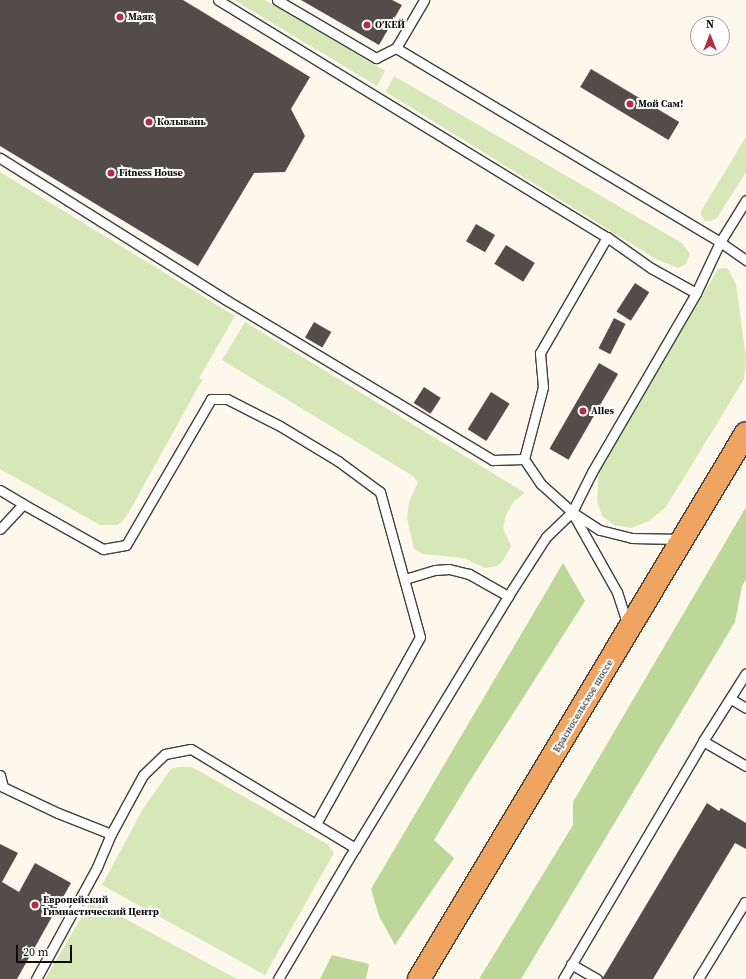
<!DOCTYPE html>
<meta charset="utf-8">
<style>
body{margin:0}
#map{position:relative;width:746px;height:979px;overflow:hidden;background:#fef8ec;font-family:"Source Serif 4",serif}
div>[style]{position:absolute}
.green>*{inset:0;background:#d6e7b8}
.forest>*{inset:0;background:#bcd798}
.building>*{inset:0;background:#544c49;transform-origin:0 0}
.roads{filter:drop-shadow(1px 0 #3f3f3f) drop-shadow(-1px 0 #3f3f3f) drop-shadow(0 1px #3f3f3f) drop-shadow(0 -1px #3f3f3f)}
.service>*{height:9px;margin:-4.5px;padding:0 4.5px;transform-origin:4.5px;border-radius:4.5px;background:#fff}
.trunk>*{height:22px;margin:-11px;padding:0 11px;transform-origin:11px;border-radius:11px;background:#f0a462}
.dots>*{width:11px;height:11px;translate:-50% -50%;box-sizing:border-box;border:2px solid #fff;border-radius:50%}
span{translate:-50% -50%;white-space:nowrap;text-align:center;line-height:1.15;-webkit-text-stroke:4px #fff;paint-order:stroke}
.poi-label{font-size:10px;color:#0c0c0c;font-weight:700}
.left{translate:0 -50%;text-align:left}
.street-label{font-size:10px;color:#0c0c0c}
.north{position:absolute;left:690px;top:16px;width:40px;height:40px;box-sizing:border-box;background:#fff;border:1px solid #9e9e9e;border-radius:50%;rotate:0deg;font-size:11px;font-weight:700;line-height:16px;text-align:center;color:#0c0c0c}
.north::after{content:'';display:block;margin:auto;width:14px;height:18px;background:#b62b44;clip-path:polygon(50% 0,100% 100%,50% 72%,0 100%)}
.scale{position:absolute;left:16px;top:945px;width:56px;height:18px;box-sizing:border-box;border:2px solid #0c0c0c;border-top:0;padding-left:5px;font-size:12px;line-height:14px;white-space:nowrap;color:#0c0c0c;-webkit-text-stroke:3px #fff;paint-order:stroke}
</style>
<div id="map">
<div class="green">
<div style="clip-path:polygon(234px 0,265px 0,385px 71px,377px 86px)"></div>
<div style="clip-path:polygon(394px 76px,682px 243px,690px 254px,686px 264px,678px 268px,656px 259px,386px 92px)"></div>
<div style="clip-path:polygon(746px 137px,746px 172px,717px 218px,711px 221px,705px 221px,701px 215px,701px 211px)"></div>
<div style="clip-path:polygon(0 172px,235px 316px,199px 378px,202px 380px,129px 512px,122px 522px,117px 525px,100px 525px,0 469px)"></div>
<div style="clip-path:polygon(723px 268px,728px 269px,736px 284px,746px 358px,744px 379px,666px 507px,649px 521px,631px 528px,614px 525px,602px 516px,597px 501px,599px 472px,712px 279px,718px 269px)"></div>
<div style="clip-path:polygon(245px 322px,525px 493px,514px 501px,506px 515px,503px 528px,511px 546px,503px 561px,497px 566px,485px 568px,464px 558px,423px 554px,414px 549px,407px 518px,409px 502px,418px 482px,413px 476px,222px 360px)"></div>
<div style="clip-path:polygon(178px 767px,191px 767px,201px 772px,327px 844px,334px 853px,265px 975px,102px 885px,143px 809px,171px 769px)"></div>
<div style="clip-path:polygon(91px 901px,92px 901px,237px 979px,45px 979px)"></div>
</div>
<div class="forest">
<div style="clip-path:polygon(746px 507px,746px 579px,742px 586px,735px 622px,521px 979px,479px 979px,573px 825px,573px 802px)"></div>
<div style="clip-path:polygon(563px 563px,585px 601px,468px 784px,434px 840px,454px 858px,395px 945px,379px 916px,371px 889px)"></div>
<div style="clip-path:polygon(332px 955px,369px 964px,366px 979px,320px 979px)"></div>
</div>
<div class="building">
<div style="clip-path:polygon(0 0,183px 0,310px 77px,291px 109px,305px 136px,285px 172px,254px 173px,198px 266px,0 146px)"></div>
<div style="clip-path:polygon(301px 0,392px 0,402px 5px,379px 45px)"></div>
<div style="left:591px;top:69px;width:103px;height:21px;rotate:31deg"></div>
<div style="left:476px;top:224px;width:22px;height:20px;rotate:30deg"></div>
<div style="left:506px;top:245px;width:34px;height:22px;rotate:32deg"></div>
<div style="left:635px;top:283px;width:17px;height:34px;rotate:33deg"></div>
<div style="left:614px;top:318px;width:13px;height:34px;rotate:27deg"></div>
<div style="left:314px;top:322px;width:20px;height:18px;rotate:30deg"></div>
<div style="left:599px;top:363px;width:22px;height:99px;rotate:30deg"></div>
<div style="left:424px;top:387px;width:20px;height:19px;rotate:33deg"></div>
<div style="left:491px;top:392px;width:22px;height:44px;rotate:32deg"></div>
<div style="clip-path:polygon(707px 803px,719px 811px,721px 808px,746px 823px,746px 849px,735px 843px,653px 979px,602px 979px)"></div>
<div style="clip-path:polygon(0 844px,18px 853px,2px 882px,19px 892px,35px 863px,71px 883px,17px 979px,0 979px)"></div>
</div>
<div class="roads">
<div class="service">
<div style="left:218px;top:0;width:456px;rotate:31.4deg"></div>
<div style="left:607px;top:237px;width:54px;rotate:35.2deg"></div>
<div style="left:651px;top:268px;width:51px;rotate:29.1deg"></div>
<div style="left:277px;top:0;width:115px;rotate:30.4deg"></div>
<div style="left:376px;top:58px;width:22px;rotate:-27deg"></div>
<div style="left:396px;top:48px;width:56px;rotate:-59.7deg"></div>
<div style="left:396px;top:48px;width:378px;rotate:30.9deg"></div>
<div style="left:720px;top:242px;width:32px;rotate:35deg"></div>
<div style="left:0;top:158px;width:269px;rotate:32.1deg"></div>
<div style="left:228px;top:301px;width:309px;rotate:31deg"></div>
<div style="left:493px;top:460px;width:31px;rotate:-2deg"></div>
<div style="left:607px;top:237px;width:134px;rotate:120deg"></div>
<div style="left:540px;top:353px;width:34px;rotate:85deg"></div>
<div style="left:543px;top:387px;width:74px;rotate:104.8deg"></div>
<div style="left:524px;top:459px;width:30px;rotate:56deg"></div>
<div style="left:541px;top:484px;width:42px;rotate:42.1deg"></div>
<div style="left:572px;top:512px;width:33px;rotate:33deg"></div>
<div style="left:600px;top:530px;width:32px;rotate:14deg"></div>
<div style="left:631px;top:538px;width:50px;rotate:1.1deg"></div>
<div style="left:0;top:490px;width:27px;rotate:31deg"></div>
<div style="left:573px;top:514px;width:90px;rotate:60.6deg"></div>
<div style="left:617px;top:592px;width:35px;rotate:72deg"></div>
<div style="left:0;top:529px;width:34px;rotate:-47deg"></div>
<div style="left:23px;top:504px;width:92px;rotate:29.4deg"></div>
<div style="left:103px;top:549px;width:23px;rotate:-10deg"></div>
<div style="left:126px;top:545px;width:169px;rotate:-59.8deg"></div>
<div style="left:211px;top:399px;width:16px"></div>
<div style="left:227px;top:399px;width:59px;rotate:27deg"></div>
<div style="left:280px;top:426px;width:68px;rotate:31.1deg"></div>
<div style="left:338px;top:461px;width:52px;rotate:36.4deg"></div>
<div style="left:380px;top:492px;width:150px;rotate:74.6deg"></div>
<div style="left:420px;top:637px;width:214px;rotate:119.1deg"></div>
<div style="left:405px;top:579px;width:31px;rotate:-17deg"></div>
<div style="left:435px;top:570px;width:14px;rotate:-4deg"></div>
<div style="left:449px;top:569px;width:21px;rotate:14deg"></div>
<div style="left:469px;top:574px;width:45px;rotate:29.4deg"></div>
<div style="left:731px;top:699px;width:17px;rotate:31deg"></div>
<div style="left:703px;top:741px;width:80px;rotate:-57.7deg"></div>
<div style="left:0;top:775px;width:12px;rotate:76deg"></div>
<div style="left:3px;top:787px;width:61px;rotate:25.3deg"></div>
<div style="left:58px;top:813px;width:57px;rotate:21.6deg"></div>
<div style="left:111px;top:834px;width:67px;rotate:-61.5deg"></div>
<div style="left:143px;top:775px;width:30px;rotate:-44deg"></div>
<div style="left:165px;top:754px;width:26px;rotate:-11deg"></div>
<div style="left:191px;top:749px;width:192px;rotate:31.1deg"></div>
<div style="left:571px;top:964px;width:30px;rotate:30deg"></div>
<div style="left:36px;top:979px;width:128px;rotate:-61.4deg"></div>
<div style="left:97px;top:867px;width:36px;rotate:-67deg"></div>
<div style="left:278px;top:979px;width:140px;rotate:-59.6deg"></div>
<div style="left:349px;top:858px;width:306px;rotate:-58.7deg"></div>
<div style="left:508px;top:596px;width:70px;rotate:-57.2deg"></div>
<div style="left:546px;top:537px;width:36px;rotate:-44deg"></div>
<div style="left:572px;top:512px;width:45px;rotate:-63.4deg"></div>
<div style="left:592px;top:472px;width:207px;rotate:-59.8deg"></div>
<div style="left:696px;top:293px;width:56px;rotate:-64.8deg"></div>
<div style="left:720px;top:242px;width:49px;rotate:-58.2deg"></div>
<div style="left:563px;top:979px;width:276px;rotate:-59.5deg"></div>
<div style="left:703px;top:741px;width:50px;rotate:30.2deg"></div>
<div style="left:698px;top:979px;width:90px;rotate:-58.6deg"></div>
<div style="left:745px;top:902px;width:1px;rotate:45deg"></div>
</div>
<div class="trunk">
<div style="left:419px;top:979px;width:636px;rotate:-59.08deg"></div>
</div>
</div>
<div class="dots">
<div style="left:120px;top:17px;background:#b62b44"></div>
<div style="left:367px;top:25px;background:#b62b44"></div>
<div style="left:630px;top:104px;background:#b62b44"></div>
<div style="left:149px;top:122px;background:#b62b44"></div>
<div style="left:111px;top:173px;background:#b62b44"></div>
<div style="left:583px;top:411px;background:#b62b44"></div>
<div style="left:35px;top:905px;background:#b62b44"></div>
</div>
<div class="poi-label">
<span class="left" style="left:128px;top:17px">Маяк</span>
<span class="left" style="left:375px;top:25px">О’КЕЙ</span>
<span class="left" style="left:638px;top:104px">Мой Сам!</span>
<span class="left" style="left:157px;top:122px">Колывань</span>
<span class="left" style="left:119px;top:173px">Fitness House</span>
<span class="left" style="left:591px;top:411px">Alles</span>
<span class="left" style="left:43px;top:905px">Европейский<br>Гимнастический Центр</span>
</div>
<div class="street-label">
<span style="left:583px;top:706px;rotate:-59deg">Красносельское шоссе</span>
</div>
<div class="north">N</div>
<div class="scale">20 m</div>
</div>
